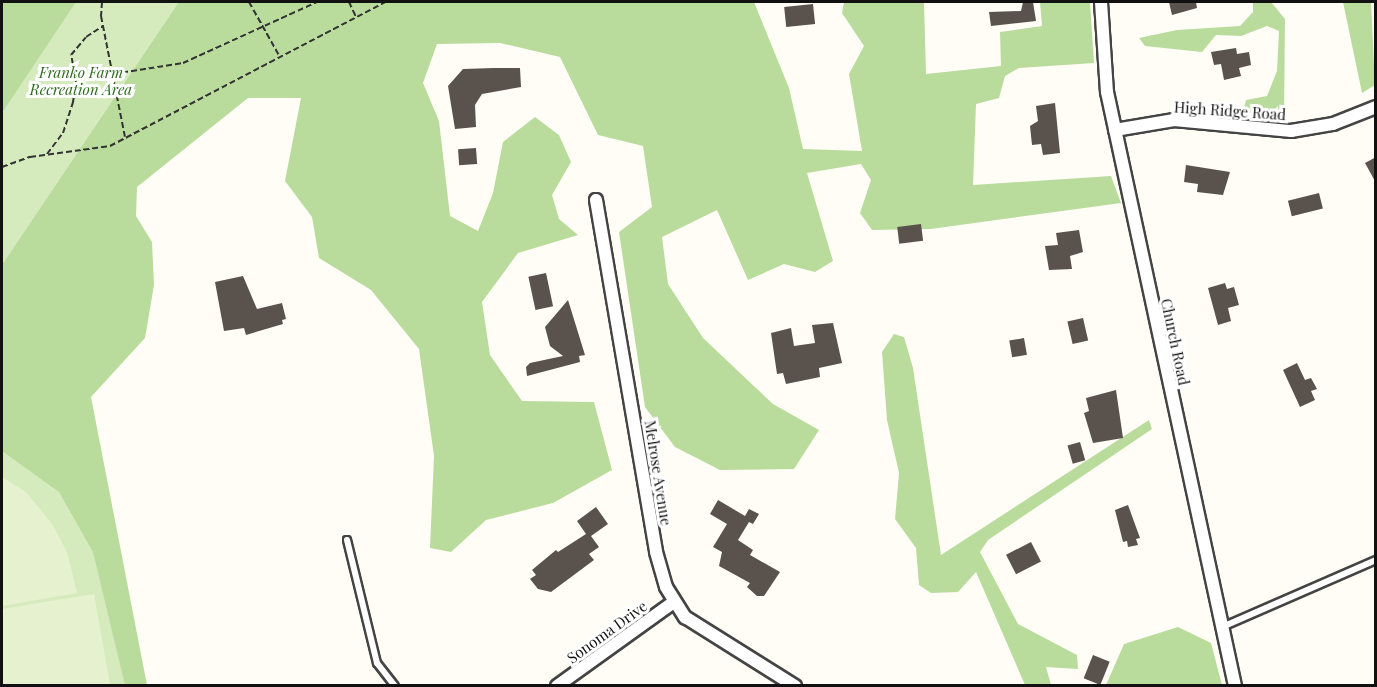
<!DOCTYPE html>
<style>
body{margin:0}
#map{position:relative;width:1377px;height:687px;overflow:hidden;background:#fffdf5;font-family:"Playfair Display",serif}
div>[style]{position:absolute}
.green>*{inset:0;background:#d5ebbd}
.forest>*{inset:0;background:#b9dc9c}
.pitch>*{inset:0;background:#e6f2cf}
.building>*{inset:0;background:#5a524d;transform-origin:0 0}
.path>*{height:2px;margin-top:-1px;transform-origin:0;background:repeating-linear-gradient(90deg,#333 0 6px,transparent 0 9px)}
.roads{filter:drop-shadow(2px 0 #444) drop-shadow(-2px 0 #444) drop-shadow(0 2px #444) drop-shadow(0 -2px #444)}
.service>*{height:6px;margin:-3px;padding:0 3px;transform-origin:3px;border-radius:3px;background:#fff}
.minor>*{height:12px;margin:-6px;padding:0 6px;transform-origin:6px;border-radius:6px;background:#fff}
span{translate:-50% -50%;white-space:nowrap;text-align:center;line-height:1.15;-webkit-text-stroke:6px #fff;paint-order:stroke}
.park-label{font-size:15px;color:#2f6b1f;font-style:italic}
.street-label{font-size:15px;color:#111}
.frame{position:absolute;inset:0;border:3px solid #111;pointer-events:none}
</style>
<div id="map">
<div class="green">
<div style="clip-path:polygon(2px 2px,403px 2px,57px 182px,131px 685px,2px 685px)"></div>
</div>
<div class="forest">
<div style="clip-path:polygon(2px 2px,76px 2px,2px 113px)"></div>
<div style="clip-path:polygon(179px 2px,754px 2px,789px 88px,803px 149px,862px 151px,849px 74px,864px 46px,842px 13px,844px 2px,924px 2px,926px 74px,1001px 66px,1000px 32px,1042px 26px,1040px 2px,1090px 2px,1094px 63px,1019px 68px,1005px 76px,999px 98px,976px 104px,973px 185px,1111px 176px,1121px 203px,931px 229px,872px 230px,860px 213px,871px 180px,861px 164px,807px 173px,833px 261px,815px 272px,784px 264px,748px 280px,717px 210px,662px 237px,668px 284px,703px 338px,773px 404px,819px 430px,794px 469px,720px 470px,675px 447px,645px 407px,619px 232px,652px 207px,643px 146px,598px 135px,560px 57px,500px 43px,437px 44px,423px 83px,439px 121px,450px 216px,478px 231px,493px 193px,503px 142px,535px 117px,559px 135px,571px 162px,552px 195px,559px 219px,578px 235px,518px 253px,482px 302px,490px 355px,522px 401px,594px 402px,612px 470px,553px 503px,486px 520px,451px 552px,430px 548px,434px 456px,419px 349px,371px 290px,319px 258px,312px 217px,285px 181px,301px 98px,248px 98px,137px 187px,136px 216px,152px 242px,154px 285px,145px 338px,91px 397px,147px 685px,125px 685px,93px 552px,59px 492px,2px 451px,2px 265px)"></div>
<div style="clip-path:polygon(1253px 2px,1271px 2px,1285px 19px,1284px 117px,1243px 113px,1246px 100px,1267px 96px,1277px 71px,1279px 31px,1267px 26px,1241px 36px,1216px 35px,1202px 52px,1145px 46px,1139px 38px,1177px 30px,1240px 26px,1253px 12px)"></div>
<div style="clip-path:polygon(1343px 2px,1371px 2px,1375px 85px,1362px 93px)"></div>
<div style="clip-path:polygon(894px 334px,904px 337px,913px 368px,941px 555px,1149px 420px,1152px 429px,988px 540px,980px 552px,1018px 624px,1077px 655px,1078px 669px,1046px 667px,1051px 685px,1025px 685px,976px 572px,958px 592px,931px 593px,919px 585px,916px 548px,895px 519px,899px 473px,887px 420px,882px 352px)"></div>
<div style="clip-path:polygon(1178px 627px,1211px 643px,1222px 685px,1106px 685px,1124px 644px)"></div>
</div>
<div class="pitch">
<div style="clip-path:polygon(2px 477px,26px 492px,52px 524px,67px 552px,77px 593px,2px 606px)"></div>
<div style="clip-path:polygon(94px 594px,110px 685px,2px 685px,2px 609px)"></div>
</div>
<div class="building">
<div style="clip-path:polygon(1023px 2px,1033px 2px,1036px 21px,991px 26px,989px 12px,1021px 11px)"></div>
<div style="clip-path:polygon(1169px 2px,1196px 2px,1197px 8px,1172px 15px)"></div>
<div style="left:813px;top:4px;width:20px;height:29px;rotate:84deg"></div>
<div style="clip-path:polygon(1236px 48px,1237px 54px,1249px 52px,1251px 65px,1239px 68px,1241px 76px,1224px 80px,1221px 64px,1214px 65px,1211px 52px)"></div>
<div style="clip-path:polygon(494px 68px,520px 68px,521px 87px,482px 94px,475px 105px,476px 127px,455px 129px,448px 86px,463px 69px)"></div>
<div style="clip-path:polygon(1055px 103px,1060px 153px,1043px 155px,1041px 144px,1032px 145px,1030px 126px,1038px 121px,1036px 106px)"></div>
<div style="left:476px;top:148px;width:16px;height:18px;rotate:86deg"></div>
<div style="clip-path:polygon(1376px 157px,1376px 183px,1365px 163px)"></div>
<div style="clip-path:polygon(1186px 165px,1230px 172px,1223px 195px,1197px 192px,1198px 184px,1184px 182px)"></div>
<div style="left:1319px;top:193px;width:16px;height:32px;rotate:76deg"></div>
<div style="left:921px;top:224px;width:17px;height:24px;rotate:83deg"></div>
<div style="clip-path:polygon(1079px 230px,1083px 252px,1070px 256px,1072px 269px,1049px 270px,1045px 246px,1058px 245px,1056px 233px)"></div>
<div style="left:546px;top:273px;width:34px;height:18px;rotate:78deg"></div>
<div style="clip-path:polygon(243px 276px,257px 309px,282px 303px,286px 319px,282px 320px,283px 324px,246px 335px,244px 328px,224px 331px,215px 282px)"></div>
<div style="clip-path:polygon(1225px 283px,1227px 289px,1234px 287px,1239px 305px,1228px 308px,1231px 321px,1218px 325px,1208px 288px)"></div>
<div style="clip-path:polygon(568px 300px,585px 355px,579px 356px,580px 362px,527px 376px,526px 367px,530px 363px,563px 356px,550px 346px,545px 327px)"></div>
<div style="left:1083px;top:318px;width:23px;height:16px;rotate:77deg"></div>
<div style="clip-path:polygon(833px 323px,842px 363px,819px 368px,820px 377px,786px 384px,783px 373px,777px 374px,771px 333px,791px 328px,794px 346px,815px 343px,812px 325px)"></div>
<div style="left:1024px;top:338px;width:17px;height:15px;rotate:80deg"></div>
<div style="clip-path:polygon(1297px 363px,1305px 380px,1311px 378px,1317px 389px,1311px 391px,1315px 400px,1300px 407px,1283px 370px)"></div>
<div style="clip-path:polygon(1116px 390px,1123px 438px,1093px 443px,1084px 413px,1089px 411px,1086px 398px)"></div>
<div style="left:1080px;top:442px;width:19px;height:13px;rotate:74deg"></div>
<div style="clip-path:polygon(718px 500px,745px 516px,749px 509px,759px 514px,753px 524px,749px 522px,738px 540px,753px 550px,750px 555px,780px 572px,764px 596px,757px 596px,747px 587px,750px 583px,719px 566px,722px 552px,713px 547px,727px 524px,710px 514px)"></div>
<div style="clip-path:polygon(1128px 505px,1140px 538px,1136px 539px,1138px 545px,1128px 547px,1127px 541px,1123px 542px,1115px 510px)"></div>
<div style="clip-path:polygon(596px 507px,608px 524px,591px 536px,599px 547px,589px 554px,594px 560px,551px 592px,538px 589px,530px 579px,536px 575px,532px 570px,556px 550px,558px 552px,586px 534px,577px 521px)"></div>
<div style="left:1031px;top:542px;width:22px;height:28px;rotate:63deg"></div>
<div style="left:1093px;top:655px;width:18px;height:25px;rotate:22deg"></div>
</div>
<div class="path">
<div style="left:102px;top:2px;width:14px;rotate:94deg"></div>
<div style="left:101px;top:16px;width:123px;rotate:78.8deg"></div>
<div style="left:249px;top:2px;width:63px;rotate:60.6deg"></div>
<div style="left:349px;top:2px;width:17px;rotate:65deg"></div>
<div style="left:113px;top:74px;width:71px;rotate:-8.9deg"></div>
<div style="left:183px;top:63px;width:147px;rotate:-24.5deg"></div>
<div style="left:47px;top:154px;width:26px;rotate:-53deg"></div>
<div style="left:63px;top:133px;width:33px;rotate:-72deg"></div>
<div style="left:73px;top:102px;width:20px;rotate:-81deg"></div>
<div style="left:76px;top:82px;width:27px;rotate:-100deg"></div>
<div style="left:71px;top:55px;width:23px;rotate:-50deg"></div>
<div style="left:86px;top:37px;width:20px;rotate:-33deg"></div>
<div style="left:2px;top:167px;width:30px;rotate:-20deg"></div>
<div style="left:30px;top:157px;width:81px;rotate:-7.8deg"></div>
<div style="left:110px;top:146px;width:310px;rotate:-27.6deg"></div>
</div>
<div class="roads">
<div class="service">
<div style="left:347px;top:540px;width:127px;rotate:76.3deg"></div>
<div style="left:377px;top:663px;width:29px;rotate:52deg"></div>
<div style="left:1222px;top:627px;width:168px;rotate:-23.5deg"></div>
</div>
<div class="minor">
<div style="left:1101px;top:2px;width:90px;rotate:86.2deg"></div>
<div style="left:1107px;top:92px;width:608px;rotate:77.84deg"></div>
<div style="left:1115px;top:130px;width:60px;rotate:-9.6deg"></div>
<div style="left:1174px;top:120px;width:118px;rotate:5.4deg"></div>
<div style="left:1291px;top:131px;width:43px;rotate:-9.5deg"></div>
<div style="left:1333px;top:124px;width:46px;rotate:-21.6deg"></div>
<div style="left:596px;top:200px;width:357px;rotate:80.3deg"></div>
<div style="left:656px;top:552px;width:36px;rotate:74deg"></div>
<div style="left:666px;top:587px;width:36px;rotate:58deg"></div>
<div style="left:685px;top:617px;width:130px;rotate:32.1deg"></div>
<div style="left:557px;top:686px;width:144px;rotate:-35.7deg"></div>
</div>
</div>
<div class="park-label">
<span style="left:81px;top:81px">Franko Farm<br>Recreation Area</span>
</div>
<div class="street-label">
<span style="left:1230px;top:111px;rotate:4deg">High Ridge Road</span>
<span style="left:1175px;top:342px;rotate:78deg">Church Road</span>
<span style="left:658px;top:473px;rotate:81deg">Melrose Avenue</span>
<span style="left:607px;top:632px;rotate:-36deg">Sonoma Drive</span>
</div>
<div class="frame"></div>
</div>
